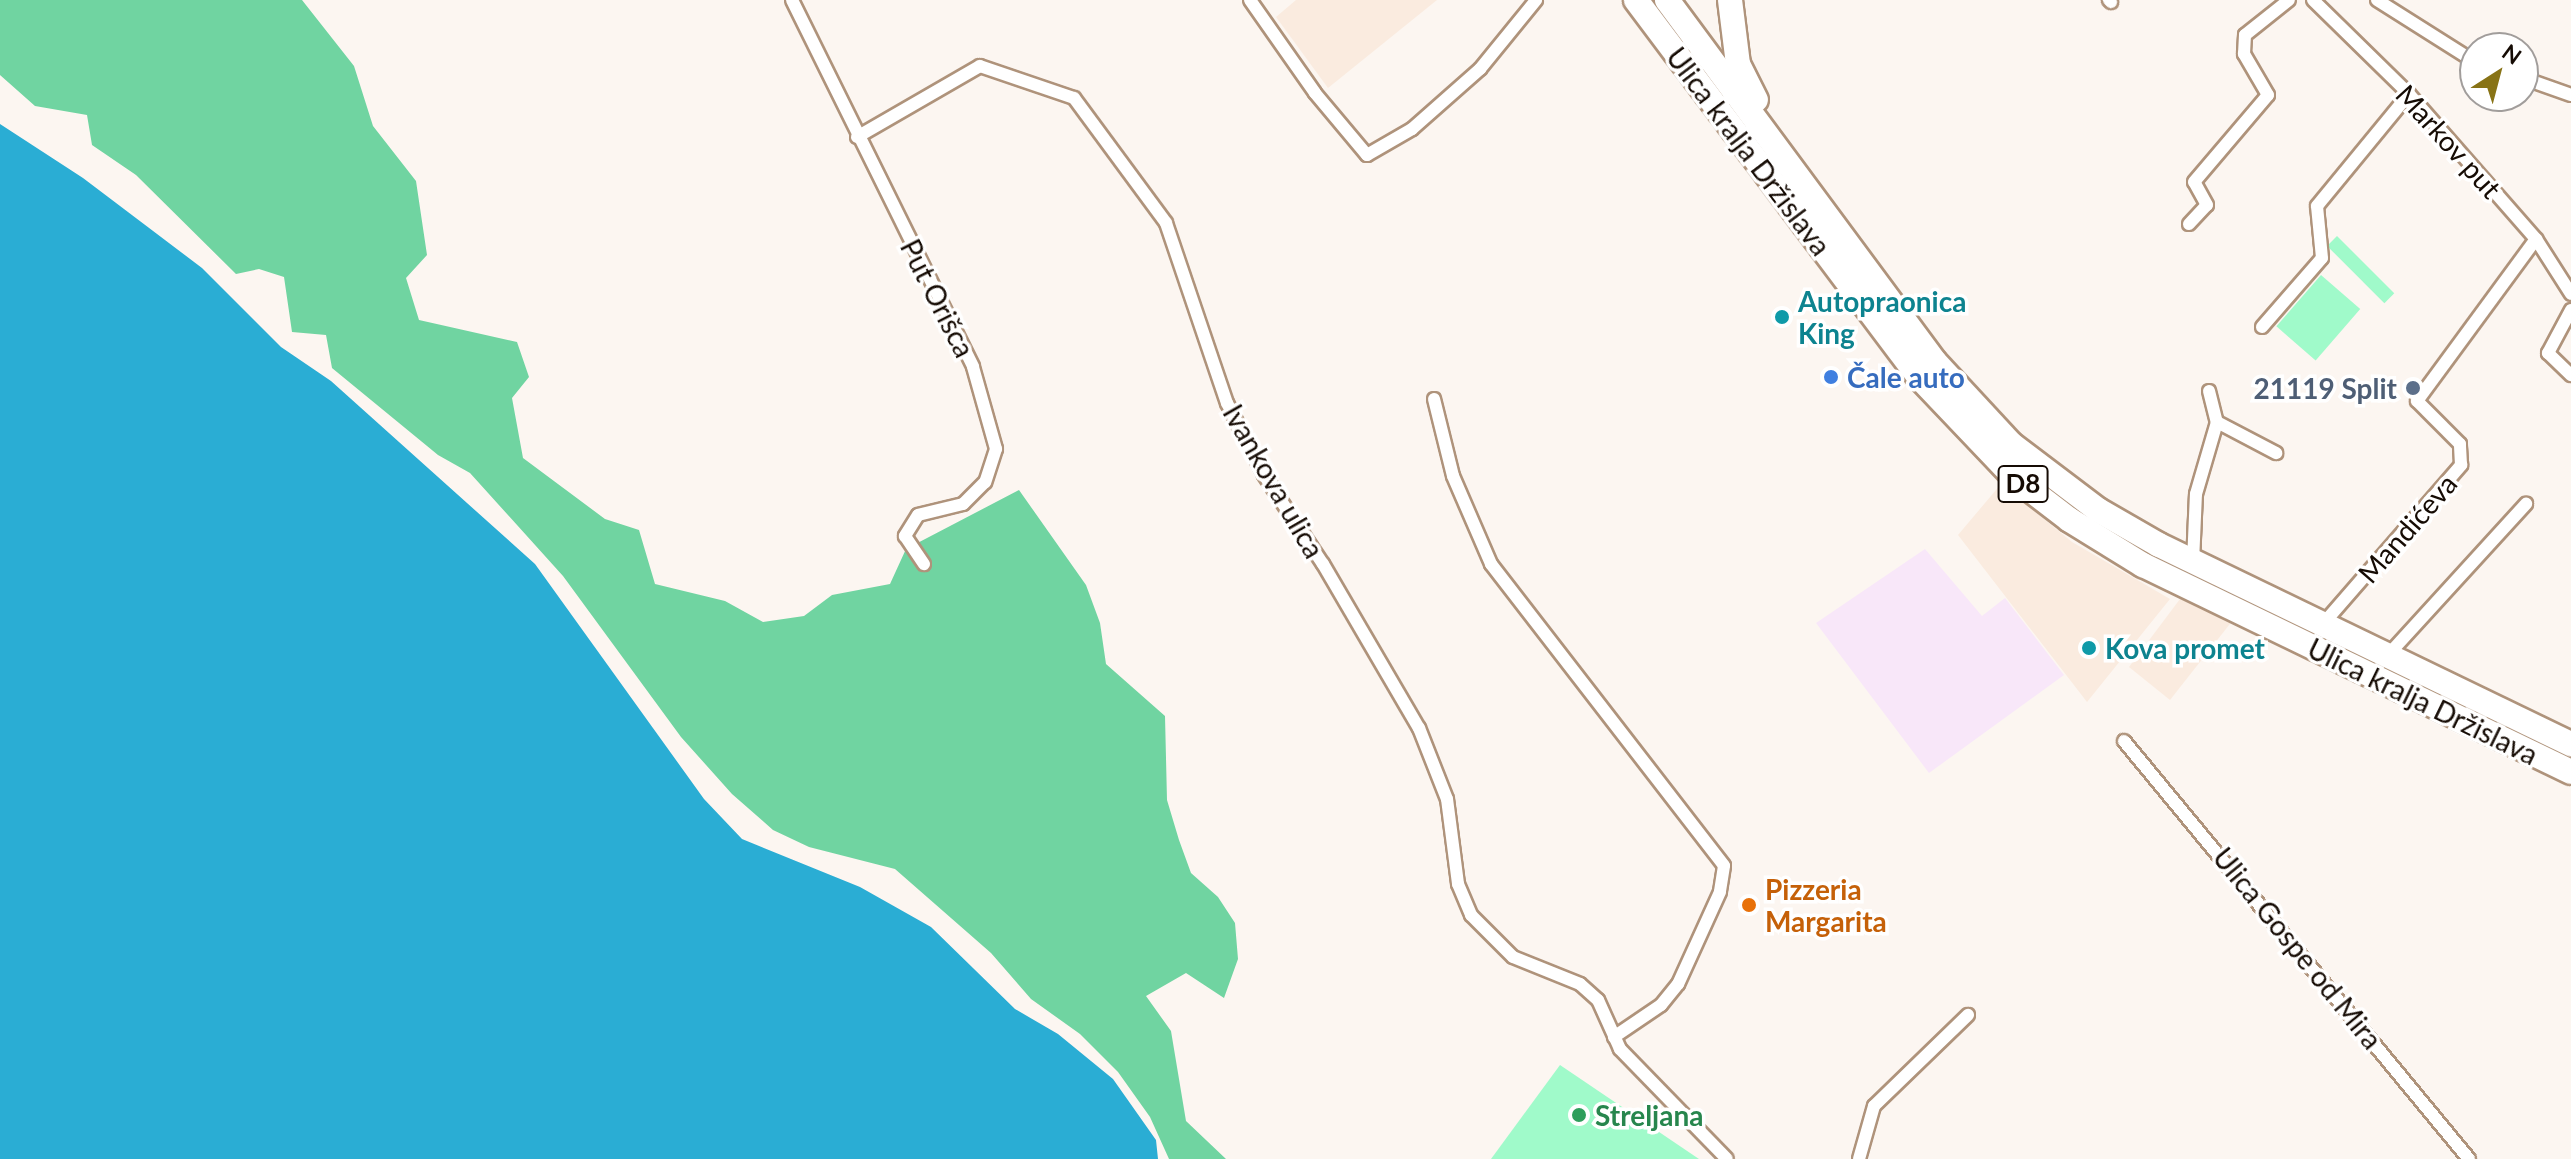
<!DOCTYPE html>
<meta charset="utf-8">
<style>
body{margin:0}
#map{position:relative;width:2571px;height:1159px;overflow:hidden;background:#fcf6f1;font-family:Lato,sans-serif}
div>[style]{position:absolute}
.built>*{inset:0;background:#faebdf}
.industrial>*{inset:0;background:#f8e7f9}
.green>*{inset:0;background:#a0faca;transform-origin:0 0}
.forest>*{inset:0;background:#70d4a1}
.water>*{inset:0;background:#2aadd4}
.roads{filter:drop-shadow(2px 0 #af937b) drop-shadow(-2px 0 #af937b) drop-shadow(0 2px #af937b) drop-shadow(0 -2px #af937b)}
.street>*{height:12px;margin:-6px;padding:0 6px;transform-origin:6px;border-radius:6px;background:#fff}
.highway>*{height:24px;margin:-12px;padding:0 12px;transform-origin:12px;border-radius:12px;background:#fff}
.dots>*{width:22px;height:22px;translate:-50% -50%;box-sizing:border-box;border:4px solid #fff;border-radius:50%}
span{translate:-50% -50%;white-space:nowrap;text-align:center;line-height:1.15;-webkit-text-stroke:7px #fff;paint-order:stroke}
.shield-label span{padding:2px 6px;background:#fff;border:2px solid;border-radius:6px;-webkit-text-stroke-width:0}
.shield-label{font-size:26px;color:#150b04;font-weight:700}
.street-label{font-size:28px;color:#150b04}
.culture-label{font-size:28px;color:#0d838f;font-weight:700}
.left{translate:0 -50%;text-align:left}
.shop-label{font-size:28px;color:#366cbe;font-weight:700}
.service-label{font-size:28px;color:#4e5e75;font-weight:700}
.right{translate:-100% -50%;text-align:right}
.food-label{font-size:28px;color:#c56008;font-weight:700}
.leisure-label{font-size:28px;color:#27864d;font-weight:700}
.north{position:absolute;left:2459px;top:32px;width:80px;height:80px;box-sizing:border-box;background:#fff;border:2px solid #a19d9b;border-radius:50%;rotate:36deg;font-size:22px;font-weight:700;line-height:32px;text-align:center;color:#150b04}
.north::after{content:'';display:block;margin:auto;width:28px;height:36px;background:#887316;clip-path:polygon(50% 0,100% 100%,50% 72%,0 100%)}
</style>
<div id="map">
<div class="built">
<div style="clip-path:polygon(1296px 0,1437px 0,1328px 88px,1276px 17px)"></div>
<div style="clip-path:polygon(2001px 484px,2072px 542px,2170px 599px,2087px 702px,1958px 535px)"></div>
<div style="clip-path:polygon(2183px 595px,2233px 620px,2170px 700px,2129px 667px)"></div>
</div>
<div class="industrial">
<div style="clip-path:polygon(1925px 549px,1982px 616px,2005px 598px,2064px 675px,1929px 773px,1816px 623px)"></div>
</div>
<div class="green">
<div style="left:2337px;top:236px;width:81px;height:14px;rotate:45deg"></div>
<div style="left:2321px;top:275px;width:52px;height:68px;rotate:41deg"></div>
<div style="clip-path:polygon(1560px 1065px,1699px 1159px,1491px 1159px)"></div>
</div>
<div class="forest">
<div style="clip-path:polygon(0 0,302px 0,354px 66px,373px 126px,416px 181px,427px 255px,406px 278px,419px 320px,517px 342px,529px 377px,512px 398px,523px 458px,605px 519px,639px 530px,655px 584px,725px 601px,763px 622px,804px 616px,832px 595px,890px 584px,906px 549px,1019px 490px,1086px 585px,1100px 623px,1106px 664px,1165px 716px,1167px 800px,1179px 840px,1191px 873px,1218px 897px,1235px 923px,1238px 959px,1224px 998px,1186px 973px,1146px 996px,1171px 1031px,1186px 1121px,1226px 1159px,1169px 1159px,1150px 1117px,1118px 1072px,1080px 1034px,1031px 999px,991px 953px,895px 869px,809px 847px,773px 830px,732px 794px,681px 737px,563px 576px,470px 473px,438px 455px,332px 368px,326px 335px,292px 332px,284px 277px,259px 269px,236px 274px,136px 175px,92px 145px,87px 115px,35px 106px,0 75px)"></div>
</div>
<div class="water">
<div style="clip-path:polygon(0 124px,83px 178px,202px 268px,281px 347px,331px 381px,535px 564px,704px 799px,742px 839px,860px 887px,931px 927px,1015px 1009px,1058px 1034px,1113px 1079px,1156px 1140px,1158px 1159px,0 1159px)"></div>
</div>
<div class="roads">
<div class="street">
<div style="left:792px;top:0;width:409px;rotate:63.7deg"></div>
<div style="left:973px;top:367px;width:85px;rotate:74.3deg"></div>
<div style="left:996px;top:449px;width:35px;rotate:108deg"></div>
<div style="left:985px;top:482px;width:31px;rotate:135deg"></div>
<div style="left:963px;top:504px;width:46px;rotate:166.3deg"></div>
<div style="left:918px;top:515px;width:25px;rotate:122deg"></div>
<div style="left:905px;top:536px;width:34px;rotate:56deg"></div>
<div style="left:1250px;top:0;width:113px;rotate:55deg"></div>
<div style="left:1315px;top:93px;width:81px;rotate:50deg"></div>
<div style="left:1367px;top:155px;width:52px;rotate:-30deg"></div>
<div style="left:1412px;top:129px;width:91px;rotate:-41.4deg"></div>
<div style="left:1480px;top:69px;width:89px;rotate:-50.9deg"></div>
<div style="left:2109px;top:0;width:3px;rotate:45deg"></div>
<div style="left:2313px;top:0;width:134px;rotate:44.4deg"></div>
<div style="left:2409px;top:94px;width:193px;rotate:48.8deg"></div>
<div style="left:2536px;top:239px;width:65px;rotate:57.5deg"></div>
<div style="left:2377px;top:0;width:116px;rotate:32.3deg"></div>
<div style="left:2523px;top:78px;width:51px;rotate:19.5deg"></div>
<div style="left:857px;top:137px;width:142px;rotate:-30deg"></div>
<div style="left:980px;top:66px;width:99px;rotate:18.8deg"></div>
<div style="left:1074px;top:98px;width:155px;rotate:53.6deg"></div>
<div style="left:1166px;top:223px;width:190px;rotate:71.3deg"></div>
<div style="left:1227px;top:403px;width:81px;rotate:62.8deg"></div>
<div style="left:1264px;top:475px;width:107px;rotate:56.5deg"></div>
<div style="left:1323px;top:564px;width:190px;rotate:59.7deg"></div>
<div style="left:1419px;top:728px;width:76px;rotate:68.5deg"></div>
<div style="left:1447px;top:799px;width:86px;rotate:82.6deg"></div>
<div style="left:1458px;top:884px;width:34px;rotate:67deg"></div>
<div style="left:1471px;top:915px;width:59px;rotate:45deg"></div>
<div style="left:1513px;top:957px;width:72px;rotate:21.9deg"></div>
<div style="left:1580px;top:984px;width:24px;rotate:42deg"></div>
<div style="left:1598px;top:1000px;width:54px;rotate:65.8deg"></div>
<div style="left:1620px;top:1049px;width:153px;rotate:45.8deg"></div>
<div style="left:2189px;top:224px;width:26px;rotate:-47deg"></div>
<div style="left:2207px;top:205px;width:26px;rotate:-119deg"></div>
<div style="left:2194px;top:182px;width:114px;rotate:-49.6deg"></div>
<div style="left:2268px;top:95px;width:48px;rotate:-120.3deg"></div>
<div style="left:2244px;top:54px;width:19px;rotate:-87deg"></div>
<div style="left:2245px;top:35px;width:56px;rotate:-38.5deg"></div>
<div style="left:2571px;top:310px;width:49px;rotate:118.1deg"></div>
<div style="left:2548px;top:353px;width:32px;rotate:44deg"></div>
<div style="left:2262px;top:327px;width:91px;rotate:-49deg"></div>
<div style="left:2322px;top:258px;width:52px;rotate:-95.5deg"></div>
<div style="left:2317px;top:206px;width:145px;rotate:-50.6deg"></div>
<div style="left:2209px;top:391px;width:32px;rotate:76deg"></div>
<div style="left:2217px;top:422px;width:67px;rotate:27.7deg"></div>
<div style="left:1434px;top:399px;width:79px;rotate:76.1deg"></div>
<div style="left:1453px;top:476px;width:96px;rotate:66.6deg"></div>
<div style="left:1491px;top:564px;width:381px;rotate:52.3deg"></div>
<div style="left:1724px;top:866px;width:26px;rotate:99deg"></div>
<div style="left:1720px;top:892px;width:101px;rotate:114.5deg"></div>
<div style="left:1678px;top:984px;width:27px;rotate:129deg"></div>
<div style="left:1661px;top:1005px;width:57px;rotate:145.8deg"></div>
<div style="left:2193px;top:562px;width:68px;rotate:-87.5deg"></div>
<div style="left:2196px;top:494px;width:75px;rotate:-73.7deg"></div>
<div style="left:2323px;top:624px;width:211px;rotate:-49deg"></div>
<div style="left:2461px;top:465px;width:21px;rotate:-93deg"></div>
<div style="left:2460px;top:444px;width:61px;rotate:-135deg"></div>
<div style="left:2417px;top:401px;width:201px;rotate:-53.7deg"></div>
<div style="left:2388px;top:655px;width:205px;rotate:-47.6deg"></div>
<div style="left:2124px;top:741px;width:542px;rotate:50.47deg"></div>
<div style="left:1859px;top:1159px;width:55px;rotate:-74.2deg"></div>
<div style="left:1874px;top:1106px;width:131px;rotate:-44.1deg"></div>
</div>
<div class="highway">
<div style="left:1636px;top:0;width:470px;rotate:53.1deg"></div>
<div style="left:1918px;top:376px;width:141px;rotate:46.4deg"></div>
<div style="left:2015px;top:478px;width:69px;rotate:37.4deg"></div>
<div style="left:2070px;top:520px;width:86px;rotate:31.7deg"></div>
<div style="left:2143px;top:565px;width:475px;rotate:25.8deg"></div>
<div style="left:1667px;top:0;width:450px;rotate:53.5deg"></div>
<div style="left:1935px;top:362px;width:112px;rotate:47.2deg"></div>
<div style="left:2011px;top:444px;width:109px;rotate:37.2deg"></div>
<div style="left:2098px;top:510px;width:70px;rotate:29.8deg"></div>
<div style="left:2159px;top:545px;width:458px;rotate:25.8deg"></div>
<div style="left:1730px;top:0;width:64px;rotate:82.9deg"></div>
<div style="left:1738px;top:64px;width:40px;rotate:63.4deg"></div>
</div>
</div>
<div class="dots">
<div style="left:1782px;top:317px;background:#0f9aa8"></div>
<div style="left:1831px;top:377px;background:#3f7fe0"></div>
<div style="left:2413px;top:388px;background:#5c6f8a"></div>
<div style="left:2089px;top:648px;background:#0f9aa8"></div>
<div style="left:1749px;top:905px;background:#e8710a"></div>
<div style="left:1579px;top:1115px;background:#2e9e5b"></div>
</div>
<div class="shield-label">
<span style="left:2023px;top:484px">D8</span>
</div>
<div class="street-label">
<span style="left:2449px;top:141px;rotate:48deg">Markov put</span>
<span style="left:1749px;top:151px;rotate:53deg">Ulica kralja Držislava</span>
<span style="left:938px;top:298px;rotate:63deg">Put Orišca</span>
<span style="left:1274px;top:481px;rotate:60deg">Ivankova ulica</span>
<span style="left:2407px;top:528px;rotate:-49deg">Mandićeva</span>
<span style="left:2423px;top:701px;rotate:26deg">Ulica kralja Držislava</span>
<span style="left:2298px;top:948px;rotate:51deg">Ulica Gospe od Mira</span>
</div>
<div class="culture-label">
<span class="left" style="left:1798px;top:317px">Autopraonica<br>King</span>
<span class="left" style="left:2105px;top:648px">Kova promet</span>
</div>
<div class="shop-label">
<span class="left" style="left:1847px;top:377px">Čale auto</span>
</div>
<div class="service-label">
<span class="right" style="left:2397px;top:388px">21119 Split</span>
</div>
<div class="food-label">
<span class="left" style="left:1765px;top:905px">Pizzeria<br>Margarita</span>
</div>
<div class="leisure-label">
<span class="left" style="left:1595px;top:1115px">Streljana</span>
</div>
<div class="north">N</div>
</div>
